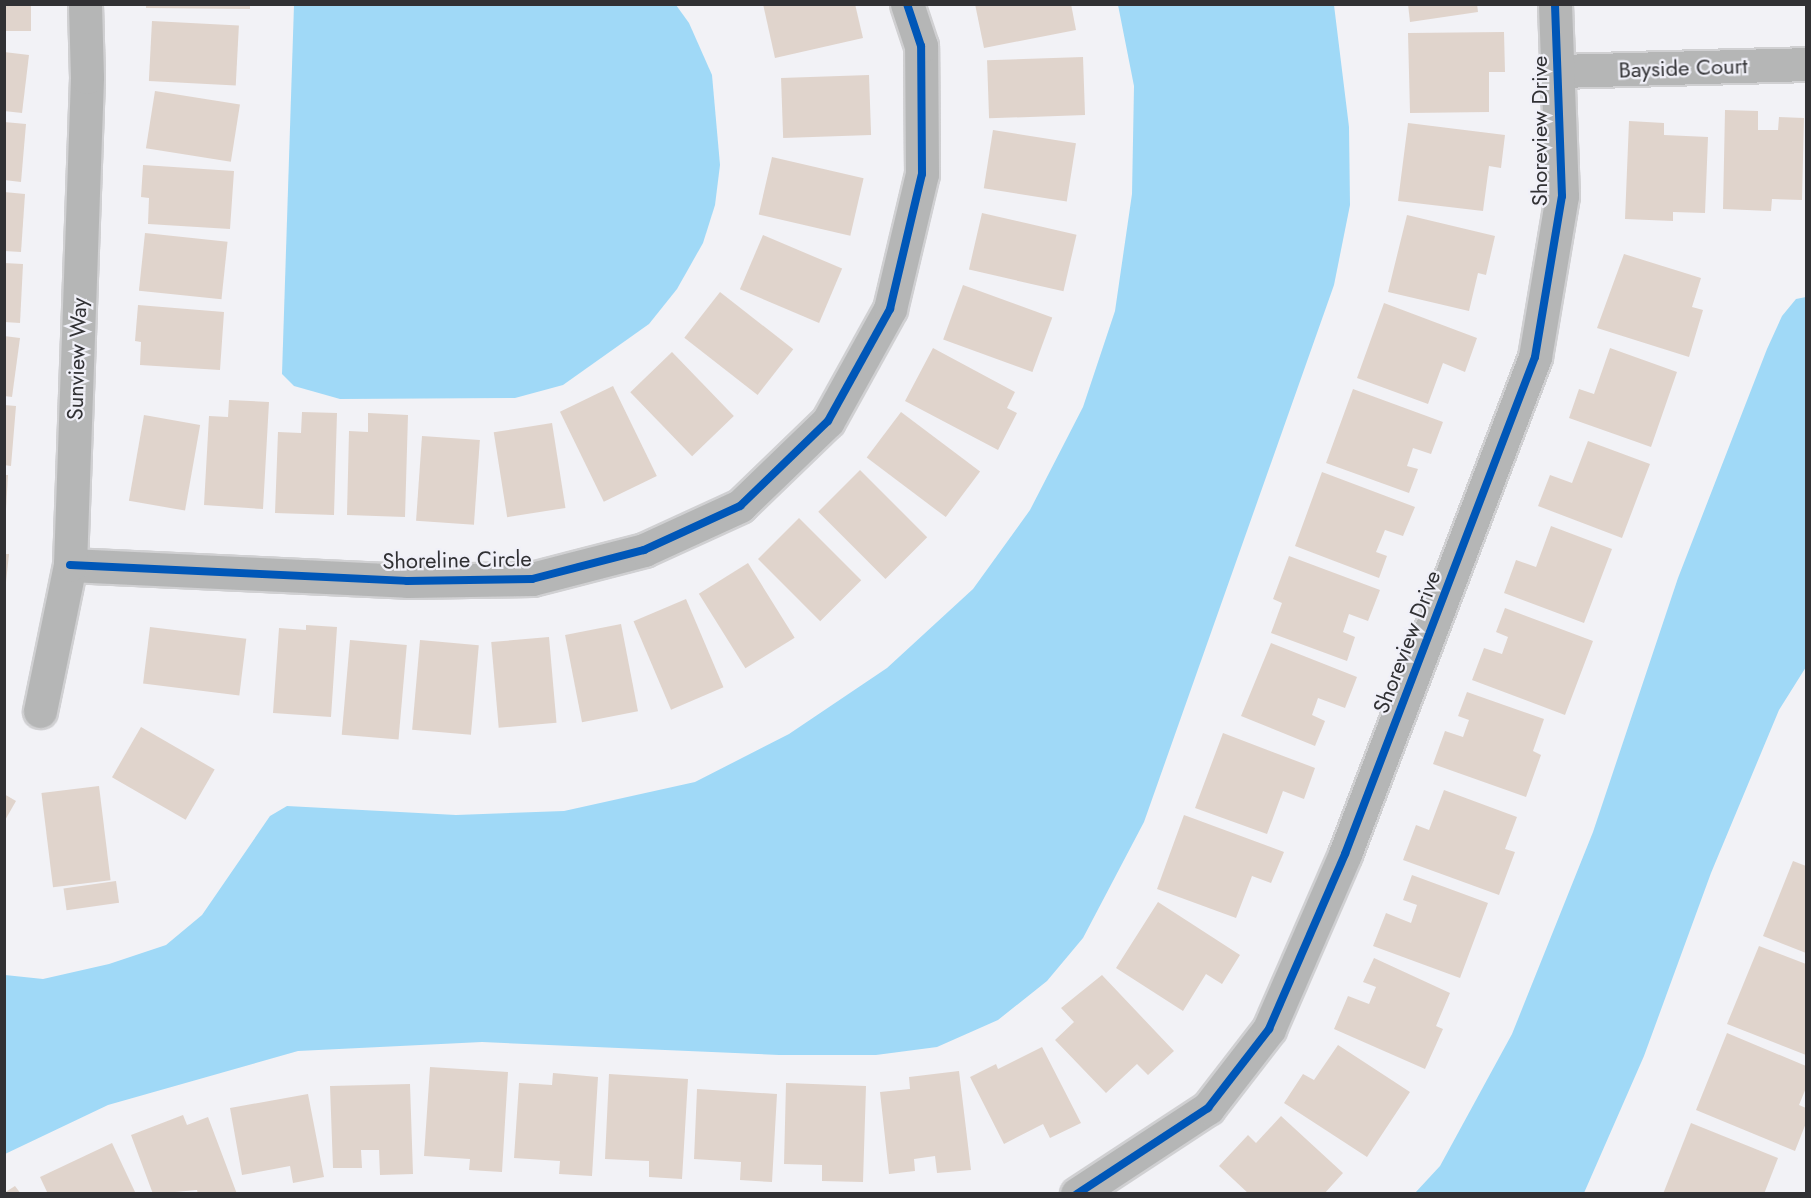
<!DOCTYPE html>
<style>
body{margin:0}
#map{position:relative;width:1811px;height:1198px;overflow:hidden;background:#f2f2f6;font-family:Jost,sans-serif}
div>[style]{position:absolute}
.water>*{inset:0;background:#a0d9f7}
.building>*{inset:0;background:#e0d4cc;transform-origin:0 0}
.roads{filter:drop-shadow(2px 0 #d0d0d2) drop-shadow(-2px 0 #d0d0d2) drop-shadow(0 2px #d0d0d2) drop-shadow(0 -2px #d0d0d2)}
.minor>*{height:33px;margin:-16.5px;padding:0 16.5px;transform-origin:16.5px;border-radius:16.5px;background:#b5b6b6}
.cycleway>*{height:8px;margin:-4px;padding:0 4px;transform-origin:4px;border-radius:4px;background:#0057b8}
span{translate:-50% -50%;white-space:nowrap;text-align:center;line-height:1.15;-webkit-text-stroke:4.5px #f0f0f8;paint-order:stroke}
.street-label{font-size:22px;color:#313134}
.frame{position:absolute;inset:0;border:6px solid #313134;pointer-events:none}
</style>
<div id="map">
<div class="water">
<div style="clip-path:polygon(294px 5px,676px 5px,689px 23px,712px 75px,720px 165px,715px 205px,703px 243px,677px 289px,649px 324px,563px 385px,515px 398px,340px 399px,294px 386px,282px 374px)"></div>
<div style="clip-path:polygon(1118px 5px,1334px 5px,1349px 127px,1350px 205px,1334px 285px,1144px 822px,1083px 938px,1047px 981px,998px 1020px,937px 1047px,876px 1055px,779px 1055px,482px 1042px,298px 1051px,108px 1105px,5px 1154px,5px 975px,43px 979px,109px 964px,166px 945px,202px 915px,270px 816px,287px 806px,456px 815px,564px 811px,695px 782px,789px 734px,887px 668px,973px 589px,1030px 510px,1083px 407px,1115px 311px,1132px 194px,1134px 86px)"></div>
<div style="clip-path:polygon(1806px 297px,1806px 667px,1779px 710px,1711px 873px,1644px 1056px,1584px 1193px,1415px 1193px,1440px 1166px,1512px 1034px,1593px 832px,1678px 578px,1767px 349px,1782px 316px,1796px 299px)"></div>
</div>
<div class="building">
<div style="left:4px;top:4px;width:27px;height:27px"></div>
<div style="clip-path:polygon(146px 4px,250px 4px,250px 9px,146px 8px)"></div>
<div style="clip-path:polygon(763px 4px,855px 4px,863px 38px,775px 58px)"></div>
<div style="clip-path:polygon(975px 4px,1071px 4px,1076px 30px,984px 48px)"></div>
<div style="clip-path:polygon(1408px 4px,1477px 4px,1478px 12px,1410px 22px)"></div>
<div style="left:152px;top:21px;width:87px;height:60px;rotate:3deg"></div>
<div style="clip-path:polygon(1504px 32px,1505px 72px,1489px 72px,1489px 112px,1410px 113px,1408px 33px)"></div>
<div style="clip-path:polygon(4px 52px,29px 55px,22px 113px,4px 111px)"></div>
<div style="left:1083px;top:57px;width:58px;height:96px;rotate:88deg"></div>
<div style="left:869px;top:75px;width:60px;height:88px;rotate:88deg"></div>
<div style="left:155px;top:91px;width:86px;height:58px;rotate:9deg"></div>
<div style="clip-path:polygon(1725px 110px,1758px 111px,1758px 130px,1778px 130px,1779px 117px,1804px 118px,1802px 200px,1772px 199px,1771px 211px,1723px 209px)"></div>
<div style="clip-path:polygon(1629px 121px,1664px 123px,1664px 135px,1708px 137px,1705px 213px,1673px 212px,1673px 221px,1625px 219px)"></div>
<div style="clip-path:polygon(4px 122px,26px 124px,21px 182px,4px 180px)"></div>
<div style="clip-path:polygon(1408px 123px,1505px 135px,1501px 168px,1489px 166px,1483px 211px,1398px 201px)"></div>
<div style="left:993px;top:130px;width:84px;height:59px;rotate:9deg"></div>
<div style="left:772px;top:157px;width:94px;height:59px;rotate:13deg"></div>
<div style="clip-path:polygon(143px 165px,234px 171px,230px 229px,148px 224px,149px 198px,141px 197px)"></div>
<div style="clip-path:polygon(4px 192px,25px 194px,21px 252px,4px 251px)"></div>
<div style="left:982px;top:213px;width:97px;height:58px;rotate:13deg"></div>
<div style="clip-path:polygon(1407px 215px,1495px 236px,1486px 275px,1478px 273px,1469px 311px,1388px 292px)"></div>
<div style="left:145px;top:233px;width:83px;height:58px;rotate:6deg"></div>
<div style="left:763px;top:235px;width:86px;height:59px;rotate:23deg"></div>
<div style="clip-path:polygon(1624px 254px,1701px 278px,1692px 307px,1703px 310px,1689px 357px,1597px 328px)"></div>
<div style="clip-path:polygon(4px 263px,23px 264px,20px 323px,4px 322px)"></div>
<div style="left:963px;top:285px;width:95px;height:58px;rotate:20deg"></div>
<div style="left:720px;top:292px;width:93px;height:58px;rotate:38deg"></div>
<div style="clip-path:polygon(1384px 303px,1477px 338px,1465px 372px,1443px 363px,1428px 404px,1357px 378px)"></div>
<div style="clip-path:polygon(138px 305px,224px 312px,220px 370px,140px 365px,141px 342px,135px 341px)"></div>
<div style="clip-path:polygon(4px 336px,20px 338px,12px 397px,4px 396px)"></div>
<div style="clip-path:polygon(933px 348px,1015px 392px,1007px 408px,1017px 413px,998px 450px,905px 401px)"></div>
<div style="clip-path:polygon(1610px 348px,1677px 372px,1651px 447px,1569px 418px,1579px 389px,1594px 394px)"></div>
<div style="left:672px;top:352px;width:89px;height:58px;rotate:46deg"></div>
<div style="left:613px;top:386px;width:100px;height:59px;rotate:64deg"></div>
<div style="clip-path:polygon(1353px 389px,1443px 422px,1431px 454px,1413px 448px,1407px 466px,1418px 469px,1409px 493px,1326px 463px)"></div>
<div style="clip-path:polygon(229px 400px,269px 402px,263px 509px,204px 505px,209px 416px,228px 417px)"></div>
<div style="clip-path:polygon(4px 405px,16px 406px,11px 466px,4px 465px)"></div>
<div style="clip-path:polygon(302px 412px,337px 413px,334px 515px,275px 513px,278px 432px,301px 433px)"></div>
<div style="left:901px;top:412px;width:99px;height:57px;rotate:37deg"></div>
<div style="clip-path:polygon(368px 413px,408px 415px,405px 517px,347px 515px,349px 431px,368px 432px)"></div>
<div style="left:144px;top:415px;width:57px;height:87px;rotate:10deg"></div>
<div style="left:552px;top:423px;width:86px;height:59px;rotate:81deg"></div>
<div style="left:422px;top:436px;width:58px;height:85px;rotate:4deg"></div>
<div style="clip-path:polygon(1588px 441px,1650px 464px,1622px 538px,1538px 506px,1550px 475px,1572px 483px)"></div>
<div style="left:860px;top:470px;width:95px;height:59px;rotate:45deg"></div>
<div style="clip-path:polygon(1322px 472px,1415px 507px,1403px 536px,1385px 530px,1376px 552px,1387px 556px,1379px 578px,1295px 546px)"></div>
<div style="clip-path:polygon(4px 475px,8px 475px,6px 509px,4px 509px)"></div>
<div style="left:799px;top:518px;width:88px;height:58px;rotate:45deg"></div>
<div style="clip-path:polygon(1551px 526px,1612px 549px,1584px 623px,1504px 593px,1516px 560px,1536px 567px)"></div>
<div style="clip-path:polygon(4px 554px,9px 554px,6px 582px,4px 581px)"></div>
<div style="clip-path:polygon(1289px 556px,1380px 590px,1368px 621px,1349px 614px,1343px 632px,1355px 637px,1347px 661px,1271px 633px,1282px 603px,1273px 599px)"></div>
<div style="left:748px;top:563px;width:88px;height:58px;rotate:58deg"></div>
<div style="left:686px;top:599px;width:96px;height:57px;rotate:67deg"></div>
<div style="clip-path:polygon(1505px 608px,1593px 641px,1565px 715px,1472px 680px,1484px 648px,1502px 654px,1508px 637px,1496px 632px)"></div>
<div style="left:621px;top:624px;width:89px;height:57px;rotate:79deg"></div>
<div style="clip-path:polygon(306px 625px,337px 627px,331px 717px,273px 713px,279px 628px,306px 630px)"></div>
<div style="left:150px;top:627px;width:97px;height:57px;rotate:7deg"></div>
<div style="left:549px;top:637px;width:86px;height:58px;rotate:85deg"></div>
<div style="left:350px;top:640px;width:57px;height:95px;rotate:5deg"></div>
<div style="left:420px;top:640px;width:59px;height:90px;rotate:5deg"></div>
<div style="clip-path:polygon(1271px 643px,1357px 677px,1345px 708px,1318px 698px,1312px 715px,1325px 721px,1315px 746px,1241px 716px)"></div>
<div style="clip-path:polygon(1467px 692px,1544px 719px,1533px 751px,1541px 755px,1526px 797px,1433px 764px,1445px 731px,1463px 737px,1469px 720px,1458px 716px)"></div>
<div style="left:141px;top:727px;width:85px;height:58px;rotate:30deg"></div>
<div style="clip-path:polygon(1223px 733px,1315px 768px,1304px 799px,1283px 791px,1267px 834px,1195px 808px)"></div>
<div style="left:99px;top:786px;width:95px;height:58px;rotate:83deg"></div>
<div style="clip-path:polygon(1444px 790px,1517px 817px,1505px 849px,1515px 852px,1499px 895px,1403px 860px,1416px 825px,1429px 830px)"></div>
<div style="clip-path:polygon(4px 794px,16px 801px,4px 822px)"></div>
<div style="clip-path:polygon(1184px 815px,1284px 852px,1271px 883px,1252px 876px,1236px 918px,1157px 889px)"></div>
<div style="clip-path:polygon(1793px 861px,1806px 866px,1806px 953px,1763px 936px)"></div>
<div style="clip-path:polygon(1412px 875px,1488px 903px,1460px 978px,1373px 946px,1386px 913px,1411px 923px,1417px 905px,1403px 900px)"></div>
<div style="left:116px;top:881px;width:22px;height:53px;rotate:82deg"></div>
<div style="clip-path:polygon(1158px 902px,1240px 955px,1222px 984px,1206px 974px,1183px 1011px,1116px 968px)"></div>
<div style="clip-path:polygon(1759px 946px,1806px 964px,1806px 1055px,1727px 1024px)"></div>
<div style="clip-path:polygon(1374px 958px,1450px 993px,1436px 1026px,1443px 1029px,1425px 1069px,1334px 1029px,1348px 996px,1369px 1004px,1376px 987px,1363px 982px)"></div>
<div style="clip-path:polygon(1102px 975px,1174px 1051px,1148px 1075px,1137px 1064px,1106px 1093px,1055px 1040px,1074px 1022px,1061px 1008px)"></div>
<div style="clip-path:polygon(1727px 1033px,1806px 1066px,1806px 1088px,1799px 1105px,1806px 1108px,1806px 1123px,1795px 1151px,1696px 1110px)"></div>
<div style="clip-path:polygon(1338px 1045px,1410px 1092px,1367px 1157px,1284px 1103px,1303px 1074px,1314px 1080px)"></div>
<div style="clip-path:polygon(1042px 1047px,1081px 1123px,1050px 1138px,1043px 1124px,1004px 1144px,970px 1077px,996px 1064px,998px 1069px)"></div>
<div style="clip-path:polygon(430px 1067px,508px 1072px,502px 1172px,469px 1170px,470px 1159px,424px 1156px)"></div>
<div style="clip-path:polygon(959px 1071px,971px 1170px,937px 1173px,935px 1156px,914px 1159px,915px 1171px,889px 1174px,880px 1092px,910px 1089px,909px 1077px)"></div>
<div style="clip-path:polygon(553px 1073px,598px 1077px,592px 1176px,559px 1174px,560px 1161px,514px 1158px,519px 1083px,552px 1085px)"></div>
<div style="clip-path:polygon(609px 1074px,688px 1079px,682px 1179px,649px 1177px,649px 1161px,605px 1159px)"></div>
<div style="clip-path:polygon(786px 1083px,866px 1086px,863px 1182px,822px 1181px,822px 1165px,784px 1164px)"></div>
<div style="clip-path:polygon(410px 1084px,413px 1174px,380px 1175px,379px 1150px,361px 1150px,362px 1168px,333px 1168px,330px 1086px)"></div>
<div style="clip-path:polygon(697px 1089px,777px 1094px,772px 1182px,740px 1180px,741px 1162px,694px 1159px)"></div>
<div style="clip-path:polygon(308px 1094px,324px 1177px,293px 1183px,290px 1166px,242px 1175px,230px 1108px)"></div>
<div style="clip-path:polygon(183px 1115px,187px 1125px,208px 1117px,237px 1194px,198px 1194px,197px 1190px,153px 1194px,131px 1135px)"></div>
<div style="clip-path:polygon(1281px 1116px,1343px 1173px,1324px 1194px,1249px 1194px,1219px 1166px,1248px 1135px,1256px 1143px)"></div>
<div style="clip-path:polygon(1691px 1123px,1778px 1158px,1764px 1194px,1663px 1194px)"></div>
<div style="clip-path:polygon(112px 1143px,136px 1194px,48px 1194px,40px 1177px)"></div>
<div style="clip-path:polygon(15px 1186px,21px 1194px,4px 1194px,4px 1193px)"></div>
</div>
<div class="roads">
<div class="minor">
<div style="left:1559px;top:71px;width:247px;rotate:-1.6deg"></div>
<div style="left:70px;top:565px;width:337px;rotate:2.7deg"></div>
<div style="left:407px;top:581px;width:125px;rotate:-0.9deg"></div>
<div style="left:532px;top:579px;width:116px;rotate:-14.5deg"></div>
<div style="left:644px;top:550px;width:106px;rotate:-24.6deg"></div>
<div style="left:740px;top:506px;width:122px;rotate:-44deg"></div>
<div style="left:828px;top:421px;width:128px;rotate:-61deg"></div>
<div style="left:890px;top:309px;width:139px;rotate:-76.7deg"></div>
<div style="left:922px;top:174px;width:128px;rotate:-90.4deg"></div>
<div style="left:921px;top:46px;width:44px;rotate:-108.4deg"></div>
<div style="left:40px;top:711px;width:149px;rotate:-78.4deg"></div>
<div style="left:70px;top:565px;width:488px;rotate:-88deg"></div>
<div style="left:87px;top:77px;width:73px;rotate:-91.6deg"></div>
<div style="left:1077px;top:1194px;width:157px;rotate:-33.3deg"></div>
<div style="left:1208px;top:1108px;width:100px;rotate:-52.3deg"></div>
<div style="left:1269px;top:1029px;width:191px;rotate:-66.5deg"></div>
<div style="left:1345px;top:854px;width:532px;rotate:-69.08deg"></div>
<div style="left:1535px;top:357px;width:163px;rotate:-80.5deg"></div>
<div style="left:1562px;top:196px;width:192px;rotate:-92.1deg"></div>
</div>
</div>
<div class="cycleway">
<div style="left:70px;top:565px;width:337px;rotate:2.7deg"></div>
<div style="left:407px;top:581px;width:125px;rotate:-0.9deg"></div>
<div style="left:532px;top:579px;width:116px;rotate:-14.5deg"></div>
<div style="left:644px;top:550px;width:106px;rotate:-24.6deg"></div>
<div style="left:740px;top:506px;width:122px;rotate:-44deg"></div>
<div style="left:828px;top:421px;width:128px;rotate:-61deg"></div>
<div style="left:890px;top:309px;width:139px;rotate:-76.7deg"></div>
<div style="left:922px;top:174px;width:128px;rotate:-90.4deg"></div>
<div style="left:921px;top:46px;width:44px;rotate:-108.4deg"></div>
<div style="left:1077px;top:1194px;width:157px;rotate:-33.3deg"></div>
<div style="left:1208px;top:1108px;width:100px;rotate:-52.3deg"></div>
<div style="left:1269px;top:1029px;width:191px;rotate:-66.5deg"></div>
<div style="left:1345px;top:854px;width:532px;rotate:-69.08deg"></div>
<div style="left:1535px;top:357px;width:163px;rotate:-80.5deg"></div>
<div style="left:1562px;top:196px;width:192px;rotate:-92.1deg"></div>
</div>
<div class="street-label">
<span style="left:1683px;top:68px;rotate:-2deg">Bayside Court</span>
<span style="left:1540px;top:131px;rotate:-90deg">Shoreview Drive</span>
<span style="left:77px;top:359px;rotate:-88deg">Sunview Way</span>
<span style="left:457px;top:560px;rotate:-1deg">Shoreline Circle</span>
<span style="left:1407px;top:642px;rotate:-69deg">Shoreview Drive</span>
</div>
<div class="frame"></div>
</div>
